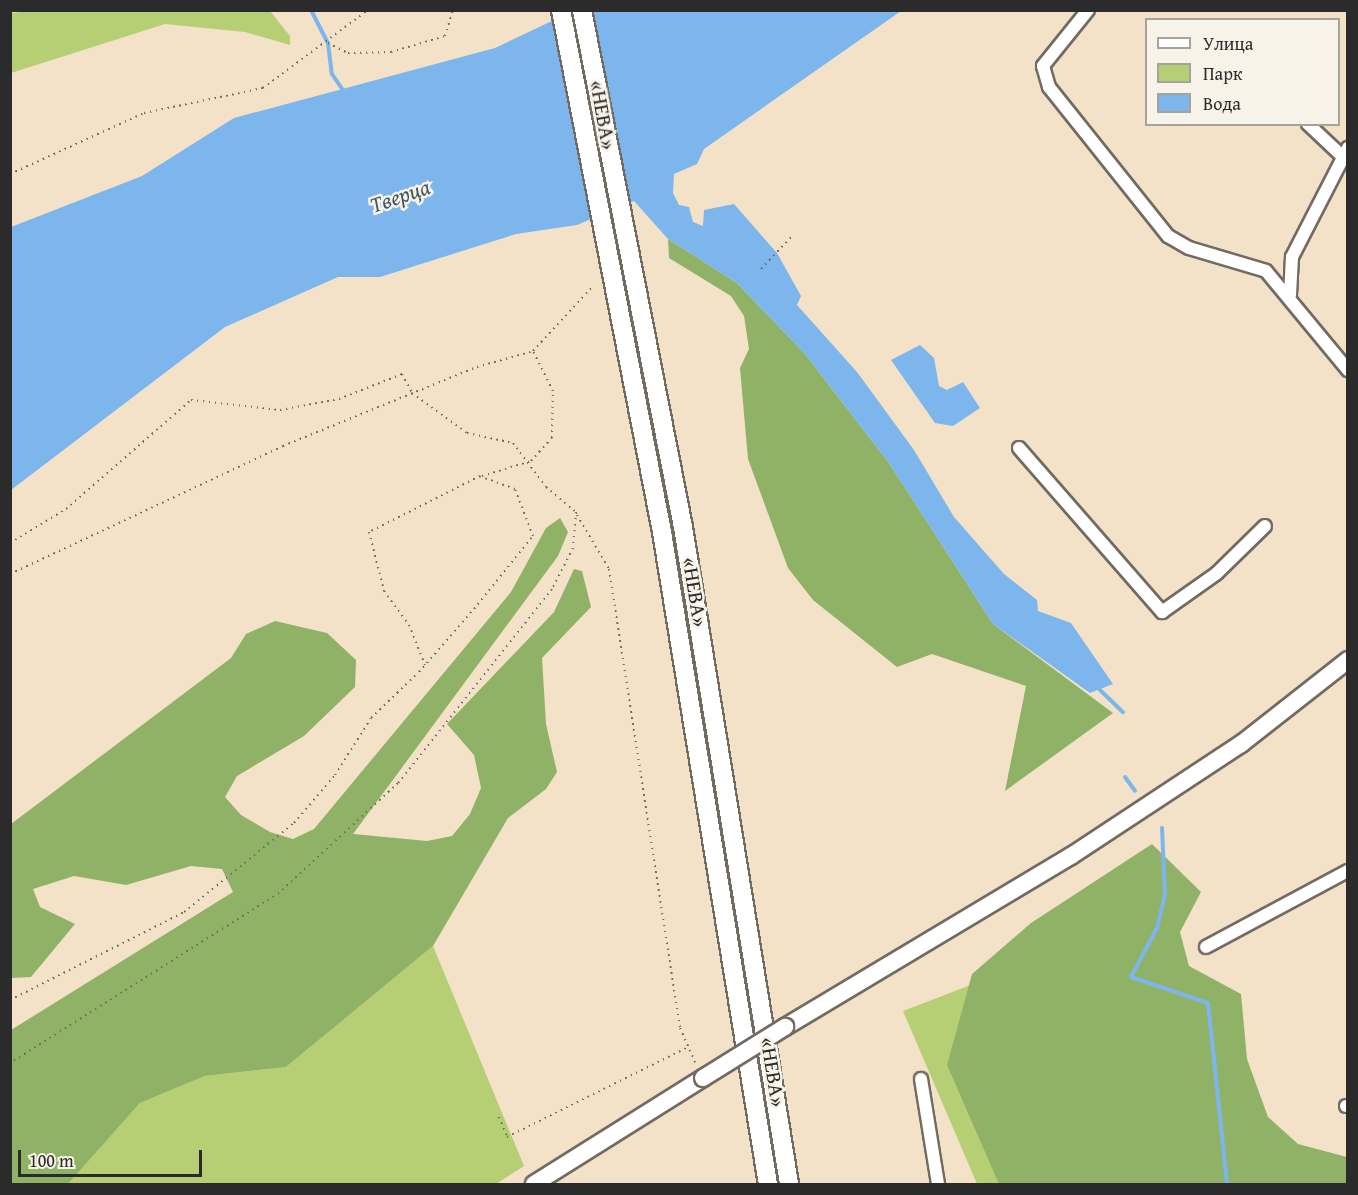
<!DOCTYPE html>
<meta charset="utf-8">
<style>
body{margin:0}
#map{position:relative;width:1358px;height:1195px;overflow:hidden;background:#f3e2c7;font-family:"Gentium Book Plus",serif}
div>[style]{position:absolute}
.green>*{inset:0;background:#b6cf74}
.forest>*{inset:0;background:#90b266}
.water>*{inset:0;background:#7cb6ed}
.stream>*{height:4px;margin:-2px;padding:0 2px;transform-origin:2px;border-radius:2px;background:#7cb6ed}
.path>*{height:2px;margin-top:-1px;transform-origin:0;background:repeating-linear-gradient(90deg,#716b62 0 1.5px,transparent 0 6px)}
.roads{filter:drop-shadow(2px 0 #716b62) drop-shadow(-2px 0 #716b62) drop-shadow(0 2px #716b62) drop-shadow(0 -2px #716b62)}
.minor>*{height:12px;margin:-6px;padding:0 6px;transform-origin:6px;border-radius:6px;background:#fff}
.major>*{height:16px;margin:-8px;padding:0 8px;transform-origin:8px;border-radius:8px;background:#fff}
.highway>*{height:18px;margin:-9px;padding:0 9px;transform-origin:9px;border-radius:9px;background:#fff}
.bridges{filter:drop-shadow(2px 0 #716b62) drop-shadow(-2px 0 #716b62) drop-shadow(0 2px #716b62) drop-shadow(0 -2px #716b62)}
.major-bridge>*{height:16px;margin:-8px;padding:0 8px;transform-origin:8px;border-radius:8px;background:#fff}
span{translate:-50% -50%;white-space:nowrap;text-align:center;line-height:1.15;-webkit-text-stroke:5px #f7f3e8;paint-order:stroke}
.street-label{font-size:21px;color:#2b2b2b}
.water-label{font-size:22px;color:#435565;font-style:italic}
.frame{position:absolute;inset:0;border:12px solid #2b2b2b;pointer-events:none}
.legend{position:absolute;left:1145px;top:18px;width:195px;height:108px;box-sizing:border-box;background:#f7f3e8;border:2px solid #a5a39c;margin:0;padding:8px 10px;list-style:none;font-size:18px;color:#2b2b2b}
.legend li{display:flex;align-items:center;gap:12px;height:30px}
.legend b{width:30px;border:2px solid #a5a39c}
.scale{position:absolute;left:18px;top:1150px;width:184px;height:27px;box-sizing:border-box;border:3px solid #2b2b2b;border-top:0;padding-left:8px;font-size:18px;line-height:21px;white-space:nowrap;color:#2b2b2b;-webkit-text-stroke:4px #f7f3e8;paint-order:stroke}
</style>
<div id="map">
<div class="green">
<div style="clip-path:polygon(29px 11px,270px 11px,290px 36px,290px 45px,245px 32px,165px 24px,11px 73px,11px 13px)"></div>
<div style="clip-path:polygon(433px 946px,524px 1166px,496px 1184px,68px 1184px,140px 1103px,205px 1076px,286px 1067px)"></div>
<div style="clip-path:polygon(1054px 953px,1077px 1184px,977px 1184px,903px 1011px)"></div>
</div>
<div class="forest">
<div style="clip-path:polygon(668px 239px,737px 283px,805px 354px,889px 463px,993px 624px,1113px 713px,1005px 791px,1026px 686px,932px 654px,897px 667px,813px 600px,788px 568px,748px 459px,740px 368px,749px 349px,744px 316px,731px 296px,669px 258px)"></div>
<div style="clip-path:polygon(560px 518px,568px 532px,558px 556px,353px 834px,427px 841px,452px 836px,470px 814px,481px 788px,474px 755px,447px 724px,554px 612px,574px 569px,582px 571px,591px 607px,542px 658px,546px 724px,557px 772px,546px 789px,508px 818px,433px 946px,286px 1067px,205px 1076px,140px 1103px,68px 1184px,11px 1184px,11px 1030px,233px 892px,222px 869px,191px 866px,126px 885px,74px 876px,33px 889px,40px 907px,75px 924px,31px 977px,11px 978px,11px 824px,231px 658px,246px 634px,275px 621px,327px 633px,356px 660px,355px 687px,304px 736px,237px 776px,225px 797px,241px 815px,270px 832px,293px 839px,314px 829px,511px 592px,546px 528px)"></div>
<div style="clip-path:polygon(1152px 844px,1201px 892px,1180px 932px,1189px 966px,1241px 994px,1247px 1059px,1268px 1117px,1298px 1144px,1347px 1157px,1347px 1184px,999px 1184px,947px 1065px,972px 974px,1031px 923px)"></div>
</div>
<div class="water">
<div style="clip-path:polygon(573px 11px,901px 11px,704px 149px,697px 164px,674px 174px,673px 193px,679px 205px,689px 207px,693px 222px,703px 226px,704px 210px,734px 204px,777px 253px,801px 296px,797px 305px,857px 372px,914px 450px,954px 517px,1004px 574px,1037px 600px,1038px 611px,1071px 623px,1113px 684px,1090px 693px,993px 624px,889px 463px,805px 354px,737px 283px,668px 239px,634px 201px,577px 225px,516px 234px,380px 277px,338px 277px,225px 327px,11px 490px,11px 227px,142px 176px,234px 118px,495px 48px)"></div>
<div style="clip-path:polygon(920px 345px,934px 358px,939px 386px,947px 390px,963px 382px,980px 408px,953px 426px,935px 423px,891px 360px)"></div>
</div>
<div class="stream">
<div style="left:311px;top:10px;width:37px;rotate:63deg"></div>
<div style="left:328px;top:43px;width:31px;rotate:83deg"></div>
<div style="left:332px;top:74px;width:22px;rotate:56deg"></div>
<div style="left:1100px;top:690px;width:32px;rotate:44deg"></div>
<div style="left:1125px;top:777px;width:17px;rotate:54deg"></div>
<div style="left:1162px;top:828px;width:66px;rotate:87.4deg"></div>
<div style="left:1165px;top:894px;width:35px;rotate:103deg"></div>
<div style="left:1157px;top:928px;width:55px;rotate:118deg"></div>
<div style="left:1131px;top:977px;width:81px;rotate:18.7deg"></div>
<div style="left:1208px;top:1003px;width:182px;rotate:84deg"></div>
</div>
<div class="path">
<div style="left:328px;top:43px;width:22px;rotate:27deg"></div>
<div style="left:348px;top:53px;width:43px;rotate:-1.3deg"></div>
<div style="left:391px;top:52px;width:56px;rotate:-16.5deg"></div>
<div style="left:445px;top:36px;width:27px;rotate:-73deg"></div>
<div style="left:10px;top:174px;width:147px;rotate:-24.5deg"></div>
<div style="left:144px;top:113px;width:122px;rotate:-11.9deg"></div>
<div style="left:263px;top:88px;width:131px;rotate:-36.6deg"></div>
<div style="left:761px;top:269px;width:45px;rotate:-46.8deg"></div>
<div style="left:482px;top:476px;width:51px;rotate:-17deg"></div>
<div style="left:531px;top:461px;width:31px;rotate:-48deg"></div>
<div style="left:552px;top:438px;width:47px;rotate:-88.8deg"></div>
<div style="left:553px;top:391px;width:45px;rotate:-116.6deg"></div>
<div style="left:577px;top:515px;width:63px;rotate:59.3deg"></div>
<div style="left:609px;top:569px;width:464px;rotate:81.2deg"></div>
<div style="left:680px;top:1028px;width:39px;rotate:66deg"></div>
<div style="left:10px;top:543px;width:66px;rotate:-31.3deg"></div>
<div style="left:66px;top:509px;width:166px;rotate:-41.1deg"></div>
<div style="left:191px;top:400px;width:90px;rotate:6.4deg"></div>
<div style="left:280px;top:410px;width:60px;rotate:-10.6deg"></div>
<div style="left:339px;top:399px;width:68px;rotate:-21.6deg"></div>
<div style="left:402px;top:374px;width:21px;rotate:62deg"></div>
<div style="left:412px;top:393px;width:68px;rotate:36deg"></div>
<div style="left:467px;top:433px;width:47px;rotate:12.3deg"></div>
<div style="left:513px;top:443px;width:55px;rotate:53.1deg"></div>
<div style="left:546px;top:487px;width:39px;rotate:40deg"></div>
<div style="left:576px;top:512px;width:36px;rotate:95deg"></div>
<div style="left:573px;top:548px;width:46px;rotate:117.1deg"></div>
<div style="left:552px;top:589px;width:248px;rotate:128.4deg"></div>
<div style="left:398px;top:783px;width:162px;rotate:137.3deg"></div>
<div style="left:279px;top:893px;width:318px;rotate:147.7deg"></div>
<div style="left:10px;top:574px;width:302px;rotate:-25.1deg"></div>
<div style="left:283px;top:446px;width:209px;rotate:-22.2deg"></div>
<div style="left:477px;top:367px;width:58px;rotate:-15.9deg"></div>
<div style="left:533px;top:351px;width:88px;rotate:-47.3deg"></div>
<div style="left:10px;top:1000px;width:195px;rotate:-26.8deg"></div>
<div style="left:184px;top:912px;width:141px;rotate:-39deg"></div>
<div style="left:294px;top:823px;width:63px;rotate:-49.5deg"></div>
<div style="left:335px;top:775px;width:67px;rotate:-57.7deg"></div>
<div style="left:371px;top:718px;width:66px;rotate:-43.8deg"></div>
<div style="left:419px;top:672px;width:84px;rotate:-48.9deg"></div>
<div style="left:474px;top:609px;width:94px;rotate:-51.1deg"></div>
<div style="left:533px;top:536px;width:50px;rotate:-111deg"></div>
<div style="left:515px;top:489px;width:37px;rotate:-160deg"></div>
<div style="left:480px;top:476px;width:124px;rotate:153.2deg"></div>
<div style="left:369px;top:532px;width:61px;rotate:75.7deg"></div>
<div style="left:384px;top:591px;width:42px;rotate:53.7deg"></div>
<div style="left:409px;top:625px;width:43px;rotate:68.2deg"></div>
<div style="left:499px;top:1117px;width:22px;rotate:68deg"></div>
<div style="left:507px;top:1137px;width:202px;rotate:-26.4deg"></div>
</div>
<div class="roads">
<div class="minor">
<div style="left:1088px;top:10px;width:72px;rotate:128.8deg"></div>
<div style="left:1043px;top:66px;width:22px;rotate:74deg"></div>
<div style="left:1049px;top:87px;width:191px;rotate:51.4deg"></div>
<div style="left:1168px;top:236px;width:24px;rotate:30deg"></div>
<div style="left:1189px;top:248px;width:80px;rotate:16.6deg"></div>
<div style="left:1266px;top:271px;width:129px;rotate:50.4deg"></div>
<div style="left:1308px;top:124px;width:48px;rotate:43.3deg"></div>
<div style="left:1290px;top:295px;width:38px;rotate:-87deg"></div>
<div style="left:1292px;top:257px;width:123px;rotate:-62.8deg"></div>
<div style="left:1019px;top:448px;width:218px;rotate:48.9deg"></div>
<div style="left:1162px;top:612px;width:67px;rotate:-35.3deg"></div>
<div style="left:1217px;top:573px;width:67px;rotate:-44.4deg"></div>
<div style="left:1206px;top:947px;width:161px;rotate:-28.2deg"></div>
<div style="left:921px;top:1079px;width:106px;rotate:80.8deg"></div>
<div style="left:1346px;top:1106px;width:2px"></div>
</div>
<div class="major">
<div style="left:785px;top:1027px;width:333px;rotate:-30.9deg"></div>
<div style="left:1071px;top:856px;width:204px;rotate:-33.4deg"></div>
<div style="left:1241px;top:744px;width:136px;rotate:-38.1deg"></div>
<div style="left:534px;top:1184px;width:199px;rotate:-32.1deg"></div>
</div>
<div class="highway">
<div style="left:561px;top:10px;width:532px;rotate:79.05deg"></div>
<div style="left:662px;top:532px;width:661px;rotate:80.77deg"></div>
<div style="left:582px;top:10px;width:527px;rotate:78.95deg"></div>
<div style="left:683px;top:527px;width:665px;rotate:80.83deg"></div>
</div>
</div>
<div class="bridges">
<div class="major-bridge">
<div style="left:703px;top:1078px;width:97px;rotate:-31.9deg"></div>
</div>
</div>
<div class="street-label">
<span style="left:603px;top:115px;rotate:80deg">«НЕВА»</span>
<span style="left:695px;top:592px;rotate:81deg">«НЕВА»</span>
<span style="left:773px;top:1072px;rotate:81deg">«НЕВА»</span>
</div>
<div class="water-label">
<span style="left:400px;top:196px;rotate:-19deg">Тверца</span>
</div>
<div class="frame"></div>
<ul class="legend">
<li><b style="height:8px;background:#fff"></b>Улица</li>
<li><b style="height:16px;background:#b6cf74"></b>Парк</li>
<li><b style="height:16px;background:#7cb6ed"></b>Вода</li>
</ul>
<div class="scale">100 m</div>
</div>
